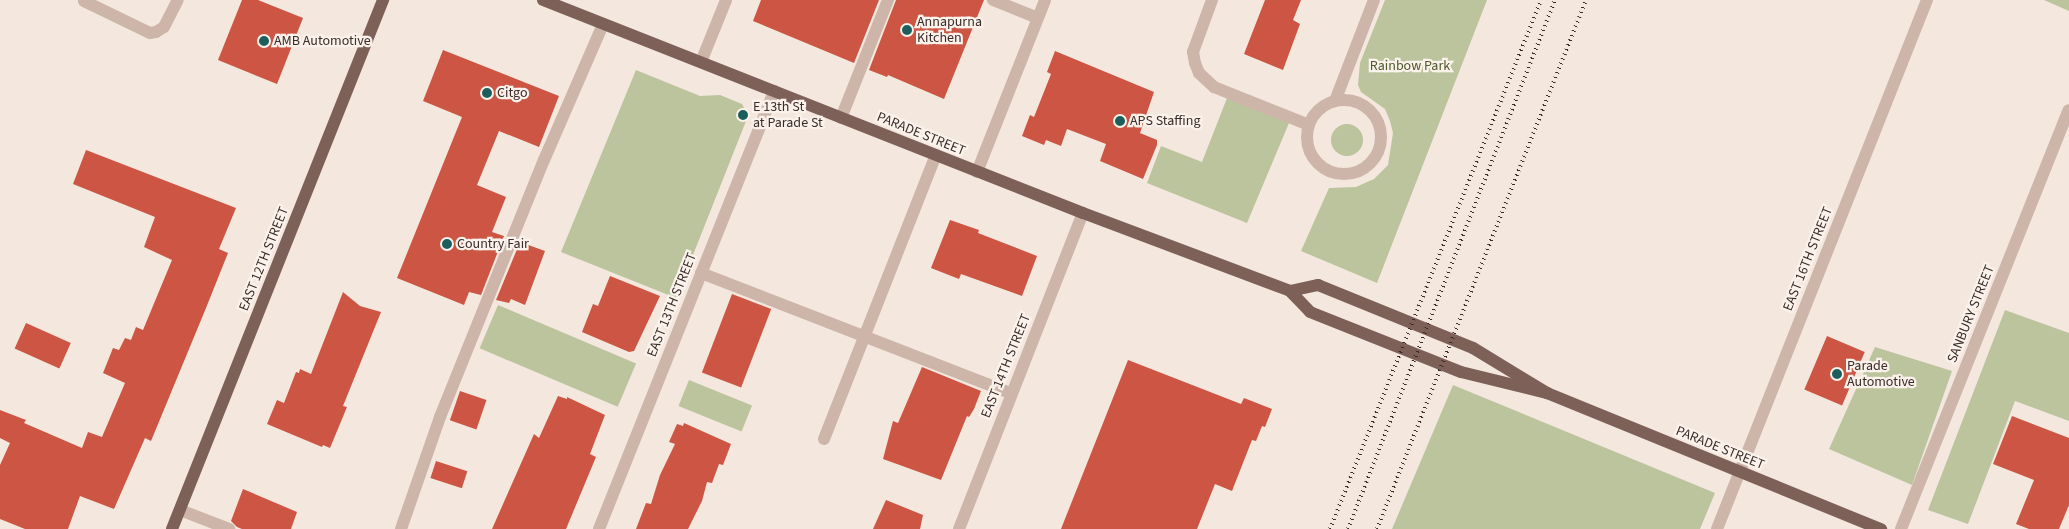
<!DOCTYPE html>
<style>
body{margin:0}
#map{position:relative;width:2069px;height:529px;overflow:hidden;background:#f4e7de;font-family:"Source Sans 3",sans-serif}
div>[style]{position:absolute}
.green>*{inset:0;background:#bbc49d;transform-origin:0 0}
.round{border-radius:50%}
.building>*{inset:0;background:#cc5543;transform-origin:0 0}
.minor>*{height:12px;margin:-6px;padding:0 6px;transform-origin:6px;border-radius:6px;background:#cdb5a9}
.minor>.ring{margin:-6px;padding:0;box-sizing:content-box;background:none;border:12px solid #cdb5a9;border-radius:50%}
.major>*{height:12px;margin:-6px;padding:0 6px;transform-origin:6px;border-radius:6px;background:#7d6159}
.rail>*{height:4px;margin-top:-2px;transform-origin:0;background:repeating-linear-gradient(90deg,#3a2c29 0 1px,transparent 0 5px)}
.dots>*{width:14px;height:14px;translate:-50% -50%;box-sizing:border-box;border:2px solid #fbf2eb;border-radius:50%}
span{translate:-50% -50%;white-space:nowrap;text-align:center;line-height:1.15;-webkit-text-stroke:4.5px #fbf2eb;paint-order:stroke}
.poi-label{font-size:14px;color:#3a2c29}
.left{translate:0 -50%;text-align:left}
.park-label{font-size:14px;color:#4e5a2b}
.street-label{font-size:14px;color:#3a2c29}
</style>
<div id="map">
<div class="green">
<div style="clip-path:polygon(1385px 0,1487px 0,1377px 283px,1301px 251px,1329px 188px,1356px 187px,1374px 179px,1388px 165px,1393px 133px,1390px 121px,1385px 109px,1361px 92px,1358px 85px,1360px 63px)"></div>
<div style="clip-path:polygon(2044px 0,2069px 0,2069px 11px)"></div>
<div style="clip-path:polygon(636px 70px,700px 96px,720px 95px,742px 104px,748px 116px,676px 298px,561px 252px)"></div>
<div style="clip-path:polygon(1227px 98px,1289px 123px,1247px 223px,1147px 183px,1161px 146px,1202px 162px)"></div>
<div class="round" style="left:1331px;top:124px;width:32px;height:32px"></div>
<div style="left:498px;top:305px;width:150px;height:47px;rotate:23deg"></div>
<div style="clip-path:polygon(2005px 310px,2069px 333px,2069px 421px,2015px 401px,1968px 524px,1928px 510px)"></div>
<div style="clip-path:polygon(1875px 347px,1952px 371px,1912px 485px,1829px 449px)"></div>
<div style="left:689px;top:380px;width:68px;height:28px;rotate:22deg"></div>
<div style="clip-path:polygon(1453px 385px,1715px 493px,1700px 529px,1392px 529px)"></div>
</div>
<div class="building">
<div style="clip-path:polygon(242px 0,258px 0,303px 18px,277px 84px,218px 60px)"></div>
<div style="clip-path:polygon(761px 0,879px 0,854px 63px,753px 21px)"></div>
<div style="clip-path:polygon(896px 0,984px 0,944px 99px,888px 75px,887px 77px,869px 70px)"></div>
<div style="clip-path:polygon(1265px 0,1301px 0,1293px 20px,1300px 24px,1283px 70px,1244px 54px)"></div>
<div style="clip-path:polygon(443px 50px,559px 96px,539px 147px,499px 131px,477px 185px,506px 197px,492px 232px,504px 236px,481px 295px,469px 292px,464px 305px,397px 278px,462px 117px,423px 101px)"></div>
<div style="clip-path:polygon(1055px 51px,1154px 92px,1140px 133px,1157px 140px,1157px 145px,1143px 179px,1100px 161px,1106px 144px,1067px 129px,1061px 146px,1046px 140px,1044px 145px,1022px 136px,1030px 115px,1034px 117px,1051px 74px,1047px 72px)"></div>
<div style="clip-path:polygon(86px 150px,236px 208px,219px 249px,228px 253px,206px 308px,151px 441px,145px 438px,114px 509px,80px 496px,68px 529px,25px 529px,0 519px,0 465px,10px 443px,0 438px,0 410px,26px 420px,24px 423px,82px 448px,88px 432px,102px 437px,125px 383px,103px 373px,113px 348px,119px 350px,125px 338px,131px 340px,136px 327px,143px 330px,172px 260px,144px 247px,155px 217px,73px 184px)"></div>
<div style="clip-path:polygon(950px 220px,979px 230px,978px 233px,1037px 256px,1022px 296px,961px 274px,959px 279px,931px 268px)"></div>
<div style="clip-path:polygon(520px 242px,545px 251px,525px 305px,511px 299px,509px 303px,496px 300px)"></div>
<div style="clip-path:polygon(610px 276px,660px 296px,634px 351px,629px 352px,582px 332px,593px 304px,598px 306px)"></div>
<div style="clip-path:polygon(343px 292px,360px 306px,381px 312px,343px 406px,347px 407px,330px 448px,323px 445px,322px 447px,267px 424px,277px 400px,284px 403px,296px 372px,299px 373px,300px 369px,311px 374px)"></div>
<div style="left:732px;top:294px;width:42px;height:84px;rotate:21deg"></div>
<div style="left:26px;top:323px;width:49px;height:28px;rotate:24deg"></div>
<div style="left:1827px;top:336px;width:41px;height:58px;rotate:23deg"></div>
<div style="clip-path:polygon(1128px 360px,1241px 404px,1244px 398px,1272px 409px,1265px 427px,1262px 426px,1256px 441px,1252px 440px,1232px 491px,1215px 484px,1197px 529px,1061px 529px)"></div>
<div style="clip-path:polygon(922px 367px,981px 391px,974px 409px,969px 417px,967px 416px,941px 480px,883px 459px,893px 421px,898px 423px)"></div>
<div style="left:460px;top:391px;width:28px;height:31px;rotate:19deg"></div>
<div style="clip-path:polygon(558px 396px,567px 399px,567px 397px,605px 415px,590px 454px,596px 457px,566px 529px,492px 529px,534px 434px,539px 438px)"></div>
<div style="clip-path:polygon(2012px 416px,2069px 438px,2069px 505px,2059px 529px,2029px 529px,2016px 524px,2034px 480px,1993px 464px)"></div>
<div style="clip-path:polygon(684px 423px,731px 444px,723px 465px,719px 464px,712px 483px,707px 482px,702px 501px,688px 529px,636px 529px,646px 503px,651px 504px,660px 475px,675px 444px,669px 442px,677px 424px,683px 426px)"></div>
<div style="left:436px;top:461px;width:33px;height:18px;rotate:18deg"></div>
<div style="clip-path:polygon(243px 489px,297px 512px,291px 529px,242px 529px,237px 527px,231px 521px)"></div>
<div style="clip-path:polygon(886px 500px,923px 515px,920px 529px,873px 529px)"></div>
</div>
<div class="minor">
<div style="left:993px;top:0;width:48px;rotate:21.8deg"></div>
<div style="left:1212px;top:0;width:55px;rotate:110.1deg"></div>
<div style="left:1193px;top:52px;width:11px;rotate:80deg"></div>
<div style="left:1195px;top:63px;width:11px;rotate:68deg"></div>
<div style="left:1199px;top:73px;width:21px;rotate:43deg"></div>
<div style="left:1214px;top:87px;width:102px;rotate:21.8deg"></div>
<div style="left:84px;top:1px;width:73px;rotate:25.9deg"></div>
<div style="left:150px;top:33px;width:6px;rotate:-9deg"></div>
<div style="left:156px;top:32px;width:9px;rotate:-32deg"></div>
<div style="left:164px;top:27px;width:30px;rotate:-63deg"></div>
<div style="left:701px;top:62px;width:67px;rotate:-68deg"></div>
<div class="ring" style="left:1307px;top:100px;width:62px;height:62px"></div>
<div style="left:1335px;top:101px;width:108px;rotate:-68.9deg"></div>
<div style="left:841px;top:118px;width:127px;rotate:-68.3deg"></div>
<div style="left:977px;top:172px;width:185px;rotate:-68.4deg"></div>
<div style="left:701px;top:273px;width:332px;rotate:21.2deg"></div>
<div style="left:824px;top:439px;width:305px;rotate:-68.5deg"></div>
<div style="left:180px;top:510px;width:53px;rotate:21.2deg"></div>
<div style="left:401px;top:529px;width:119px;rotate:-70.8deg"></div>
<div style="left:440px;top:417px;width:277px;rotate:-68deg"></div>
<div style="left:544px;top:160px;width:148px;rotate:-66.5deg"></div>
<div style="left:599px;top:529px;width:472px;rotate:-68.2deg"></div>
<div style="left:959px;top:529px;width:339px;rotate:-68.6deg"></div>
<div style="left:1717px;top:529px;width:569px;rotate:-68.35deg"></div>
<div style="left:1901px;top:529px;width:451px;rotate:-68.2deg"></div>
</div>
<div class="major">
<div style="left:543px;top:0;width:580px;rotate:21.53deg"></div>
<div style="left:1083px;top:213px;width:221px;rotate:20.6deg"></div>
<div style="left:1290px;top:291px;width:29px;rotate:46deg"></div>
<div style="left:1310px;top:312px;width:162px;rotate:21.7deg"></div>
<div style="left:1461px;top:372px;width:89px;rotate:13.7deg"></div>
<div style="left:1290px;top:291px;width:29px;rotate:-12deg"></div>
<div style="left:1318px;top:285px;width:167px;rotate:22.1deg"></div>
<div style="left:1473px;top:348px;width:87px;rotate:31.3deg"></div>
<div style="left:1547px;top:393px;width:361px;rotate:22.2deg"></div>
<div style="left:172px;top:529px;width:570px;rotate:-68.25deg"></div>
</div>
<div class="rail">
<div style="left:1330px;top:529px;width:570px;rotate:-68.25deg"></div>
<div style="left:1348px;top:529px;width:568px;rotate:-68.63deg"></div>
<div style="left:1377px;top:529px;width:569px;rotate:-68.44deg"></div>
</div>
<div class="dots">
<div style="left:907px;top:30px;background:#1c5e5b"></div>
<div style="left:264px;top:41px;background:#1c5e5b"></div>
<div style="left:487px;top:93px;background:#1c5e5b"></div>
<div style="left:743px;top:115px;background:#1c5e5b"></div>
<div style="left:1120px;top:121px;background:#1c5e5b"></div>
<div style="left:447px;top:244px;background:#1c5e5b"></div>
<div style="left:1837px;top:374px;background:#1c5e5b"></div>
</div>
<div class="poi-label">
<span class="left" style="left:917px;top:30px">Annapurna<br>Kitchen</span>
<span class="left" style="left:274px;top:41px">AMB Automotive</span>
<span class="left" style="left:497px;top:93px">Citgo</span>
<span class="left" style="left:753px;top:115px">E 13th St<br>at Parade St</span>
<span class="left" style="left:1130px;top:121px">APS Staffing</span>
<span class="left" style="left:457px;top:244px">Country Fair</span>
<span class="left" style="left:1847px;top:374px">Parade<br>Automotive</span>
</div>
<div class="park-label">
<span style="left:1410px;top:66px">Rainbow Park</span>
</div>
<div class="street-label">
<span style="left:921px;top:134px;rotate:22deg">PARADE STREET</span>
<span style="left:264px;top:259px;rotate:-68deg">EAST 12TH STREET</span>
<span style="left:1808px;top:259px;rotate:-68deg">EAST 16TH STREET</span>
<span style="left:672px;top:305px;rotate:-68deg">EAST 13TH STREET</span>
<span style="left:1971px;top:314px;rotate:-68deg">SANBURY STREET</span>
<span style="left:1006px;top:366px;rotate:-68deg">EAST 14TH STREET</span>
<span style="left:1720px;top:448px;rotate:22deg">PARADE STREET</span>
</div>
</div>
